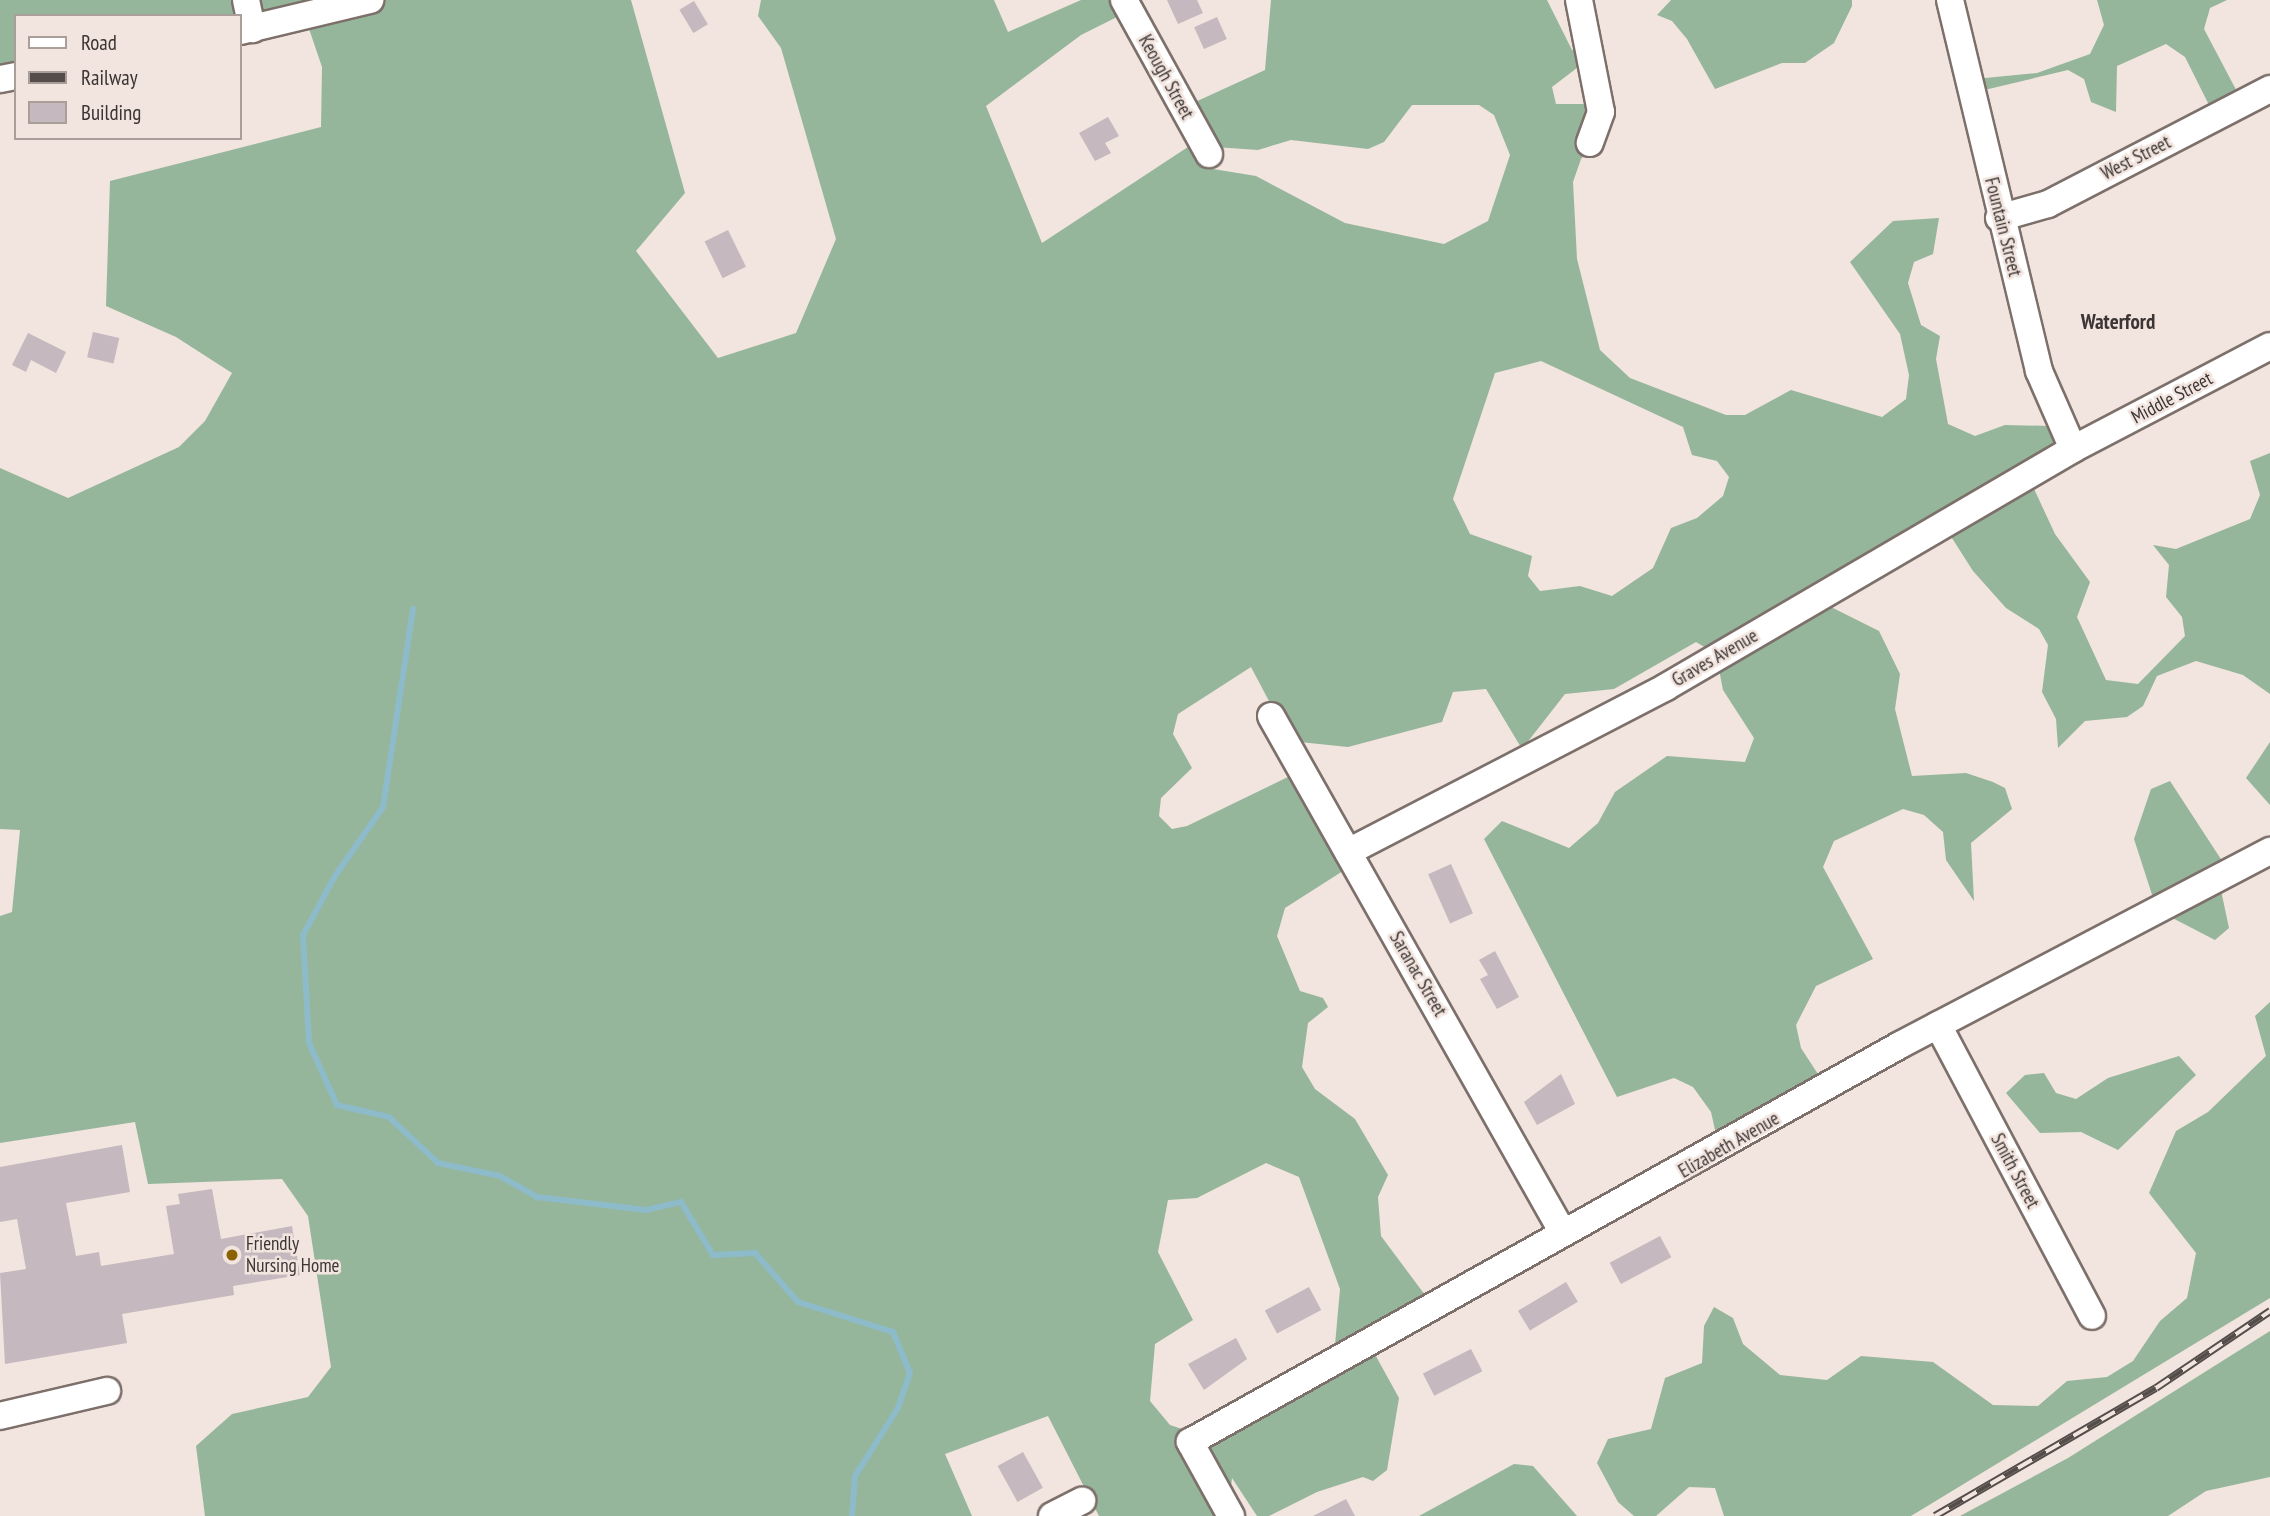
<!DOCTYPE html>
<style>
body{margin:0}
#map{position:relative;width:2270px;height:1516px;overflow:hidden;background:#f2e4de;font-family:"PT Sans Narrow",sans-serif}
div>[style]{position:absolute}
.forest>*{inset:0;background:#95b69b}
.stream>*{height:6px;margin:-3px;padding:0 3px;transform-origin:3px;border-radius:3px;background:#8dbbca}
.building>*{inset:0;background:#c5b8be;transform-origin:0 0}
.roads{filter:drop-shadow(2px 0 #7d706b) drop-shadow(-2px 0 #7d706b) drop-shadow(0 2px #7d706b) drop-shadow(0 -2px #7d706b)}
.minor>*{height:26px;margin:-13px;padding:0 13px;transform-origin:13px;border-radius:13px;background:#fff}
.rail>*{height:8px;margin-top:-4px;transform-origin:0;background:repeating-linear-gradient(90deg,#f2e4de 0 16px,#544d4a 0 32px);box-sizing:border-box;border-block:2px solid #544d4a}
.dots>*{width:19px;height:19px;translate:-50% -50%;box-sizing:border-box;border:4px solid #f2e4de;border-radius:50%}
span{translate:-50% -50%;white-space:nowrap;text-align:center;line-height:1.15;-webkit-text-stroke:5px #f2e4de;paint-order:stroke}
.street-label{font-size:19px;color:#3b3533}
.poi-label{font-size:19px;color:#3b3533}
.left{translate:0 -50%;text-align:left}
.neighbourhood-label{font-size:21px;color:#3b3533;font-weight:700}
.legend{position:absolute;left:14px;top:14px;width:228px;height:126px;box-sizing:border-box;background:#f2e4de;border:2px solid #a99e9a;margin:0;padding:9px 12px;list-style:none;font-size:21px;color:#3b3533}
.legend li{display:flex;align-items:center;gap:14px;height:35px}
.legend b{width:35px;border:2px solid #a99e9a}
</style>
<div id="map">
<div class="forest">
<div style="clip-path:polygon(evenodd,0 0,631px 0,685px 193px,636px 251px,718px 358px,796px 333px,836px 239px,781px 48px,758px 16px,761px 0,994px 0,1008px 32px,1081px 0,1122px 0,1127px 12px,1081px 35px,986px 106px,1042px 243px,1194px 143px,1207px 168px,1256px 176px,1345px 223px,1444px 244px,1488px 221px,1510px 155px,1494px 115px,1479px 105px,1412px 105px,1384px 142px,1368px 149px,1291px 140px,1258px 150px,1215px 147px,1193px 103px,1265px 70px,1271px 0,1547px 0,1572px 50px,1590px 58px,1552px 87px,1556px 104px,1595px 104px,1612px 121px,1581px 159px,1573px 182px,1577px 259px,1600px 350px,1630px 378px,1726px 415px,1745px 415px,1791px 390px,1882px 417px,1906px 399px,1909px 375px,1900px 334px,1850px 262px,1893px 221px,1939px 218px,1933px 254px,1914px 262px,1908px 283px,1921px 325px,1940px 336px,1936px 359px,1948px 424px,1975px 436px,2005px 425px,2051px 426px,2062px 455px,2028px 476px,2055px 534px,2090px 582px,2077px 617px,2106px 680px,2138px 684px,2185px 636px,2182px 617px,2166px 597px,2169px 565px,2153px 545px,2176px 549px,2250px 519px,2260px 495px,2250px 461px,2270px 453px,2270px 694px,2243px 675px,2196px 661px,2157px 676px,2143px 706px,2127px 717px,2085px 721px,2058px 748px,2056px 719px,2042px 692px,2048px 645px,2039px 629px,2006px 608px,1973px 571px,1950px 535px,1813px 598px,1879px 631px,1900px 674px,1895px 709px,1912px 776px,1966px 773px,1993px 782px,2005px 788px,2012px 809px,1971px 843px,1974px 901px,1946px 860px,1943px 832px,1924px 815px,1903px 809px,1834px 841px,1823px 867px,1873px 959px,1816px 986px,1796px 1025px,1801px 1048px,1827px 1088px,1720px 1152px,1711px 1112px,1693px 1087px,1674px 1078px,1617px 1097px,1484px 839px,1502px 821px,1569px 848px,1598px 823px,1615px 792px,1667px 756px,1745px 762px,1754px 738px,1723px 690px,1716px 654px,1696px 642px,1614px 689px,1565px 694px,1522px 749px,1486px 689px,1453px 692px,1442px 722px,1348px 747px,1290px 741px,1251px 667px,1178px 714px,1173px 734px,1192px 768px,1161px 798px,1159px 816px,1172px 829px,1187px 826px,1294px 774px,1346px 869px,1285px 908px,1277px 936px,1300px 991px,1323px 998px,1328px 1007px,1308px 1023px,1302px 1067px,1315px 1089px,1355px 1119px,1388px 1175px,1378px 1197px,1381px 1236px,1434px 1307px,1372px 1349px,1399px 1398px,1387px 1470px,1373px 1481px,1363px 1477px,1317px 1492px,1269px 1516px,1257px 1516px,1232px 1478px,1228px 1516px,1099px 1516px,1048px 1416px,945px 1454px,972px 1516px,205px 1516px,196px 1446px,232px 1414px,308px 1397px,331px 1367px,308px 1216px,282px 1179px,148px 1184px,135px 1122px,0 1143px,0 916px,12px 912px,20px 830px,0 829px,0 468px,68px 498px,179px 447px,205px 421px,232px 373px,176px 337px,106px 306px,110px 181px,321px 127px,322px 67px,305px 17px,16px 16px,16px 78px,0 81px,0 0,1541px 361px,1683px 427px,1692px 455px,1717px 461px,1729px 477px,1723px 496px,1697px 518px,1671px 528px,1653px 568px,1612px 596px,1580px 586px,1540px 591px,1528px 576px,1532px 556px,1470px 534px,1453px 499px,1495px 373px,1541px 361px,0 0,1266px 1163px,1299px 1177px,1340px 1289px,1333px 1367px,1203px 1436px,1170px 1425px,1150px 1401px,1155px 1344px,1193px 1320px,1158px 1252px,1168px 1200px,1197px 1198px,1266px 1163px)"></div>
<div style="clip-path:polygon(1671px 0,1852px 0,1852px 6px,1834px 43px,1805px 63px,1782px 63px,1715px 89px,1687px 39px,1672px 21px,1657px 15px)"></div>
<div style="clip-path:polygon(2097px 0,2227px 0,2210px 8px,2204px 29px,2242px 101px,2213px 113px,2185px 57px,2166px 44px,2117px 66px,2116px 112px,2091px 102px,2084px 79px,2068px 70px,1976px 92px,1975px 79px,2037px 73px,2090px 54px,2104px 25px)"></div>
<div style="clip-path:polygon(2270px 742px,2270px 805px,2246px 778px)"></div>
<div style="clip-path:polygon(2170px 781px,2228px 870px,2219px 881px,2229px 928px,2215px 940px,2157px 910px,2134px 839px,2151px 789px)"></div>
<div style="clip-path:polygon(2270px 1002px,2270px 1298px,1911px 1516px,1724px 1516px,1715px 1488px,1689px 1487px,1656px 1516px,1634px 1516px,1618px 1502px,1597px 1463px,1608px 1439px,1651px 1429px,1665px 1378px,1702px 1363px,1704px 1326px,1714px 1307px,1733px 1318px,1743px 1344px,1780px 1375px,1827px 1380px,1861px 1356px,1933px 1362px,1993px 1405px,2038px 1406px,2067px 1381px,2107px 1377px,2133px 1361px,2160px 1321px,2187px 1298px,2196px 1253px,2149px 1193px,2176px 1131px,2208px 1112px,2266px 1056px,2255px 1016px)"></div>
<div style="clip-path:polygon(2179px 1056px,2196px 1075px,2118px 1150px,2081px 1132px,2040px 1133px,2006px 1093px,2025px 1075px,2044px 1073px,2056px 1093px,2076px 1099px,2108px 1078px)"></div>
<div style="clip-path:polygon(2270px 1331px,2270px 1477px,2206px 1491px,2168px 1516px,1960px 1516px,2068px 1458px)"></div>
<div style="clip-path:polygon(1514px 1464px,1533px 1466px,1577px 1516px,1419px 1516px)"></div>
</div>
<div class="stream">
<div style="left:413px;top:609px;width:200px;rotate:98.6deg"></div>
<div style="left:383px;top:807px;width:84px;rotate:124.8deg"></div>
<div style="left:335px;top:876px;width:67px;rotate:118.5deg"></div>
<div style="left:303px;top:935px;width:108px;rotate:86.8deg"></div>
<div style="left:309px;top:1043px;width:68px;rotate:65.7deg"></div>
<div style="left:337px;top:1105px;width:53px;rotate:13deg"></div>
<div style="left:389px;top:1117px;width:67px;rotate:43.2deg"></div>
<div style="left:438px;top:1163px;width:63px;rotate:11.8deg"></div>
<div style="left:500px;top:1176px;width:43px;rotate:29.6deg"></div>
<div style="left:537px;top:1197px;width:110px;rotate:6.8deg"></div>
<div style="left:646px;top:1210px;width:36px;rotate:-13deg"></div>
<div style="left:681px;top:1202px;width:62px;rotate:58.9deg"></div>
<div style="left:713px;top:1255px;width:42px;rotate:-2.7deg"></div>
<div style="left:755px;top:1253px;width:65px;rotate:48.7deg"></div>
<div style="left:798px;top:1302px;width:100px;rotate:17.5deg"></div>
<div style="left:893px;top:1332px;width:44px;rotate:67.5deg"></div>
<div style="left:910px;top:1373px;width:37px;rotate:109deg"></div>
<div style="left:898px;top:1408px;width:80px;rotate:122.3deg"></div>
<div style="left:855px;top:1476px;width:40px;rotate:94.3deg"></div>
</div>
<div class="building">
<div style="clip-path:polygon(1167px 0,1197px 0,1203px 13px,1178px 24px)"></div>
<div style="left:694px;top:1px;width:27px;height:17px;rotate:59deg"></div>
<div style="left:1217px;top:17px;width:24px;height:25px;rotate:66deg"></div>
<div style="clip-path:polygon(1108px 117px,1119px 136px,1105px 143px,1111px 153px,1095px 161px,1079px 133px)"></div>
<div style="left:728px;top:230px;width:41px;height:26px;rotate:64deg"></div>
<div style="left:93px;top:332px;width:27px;height:26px;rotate:13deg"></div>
<div style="clip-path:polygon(28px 333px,66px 352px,56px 373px,31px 360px,26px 372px,12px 365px)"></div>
<div style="left:1451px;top:864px;width:54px;height:25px;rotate:66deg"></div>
<div style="clip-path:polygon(1495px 951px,1519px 997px,1497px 1009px,1480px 979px,1488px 975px,1479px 960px)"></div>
<div style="clip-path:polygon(1561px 1074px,1575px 1104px,1537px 1125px,1524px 1102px)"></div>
<div style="clip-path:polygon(122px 1145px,130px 1192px,66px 1203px,76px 1256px,99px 1252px,101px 1266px,174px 1254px,166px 1206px,180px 1204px,178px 1194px,212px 1189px,221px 1239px,292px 1226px,300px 1275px,233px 1286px,234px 1295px,122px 1314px,127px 1343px,5px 1364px,0 1273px,26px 1269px,17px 1219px,0 1222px,0 1167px)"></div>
<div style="left:1660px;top:1236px;width:24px;height:57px;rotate:62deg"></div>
<div style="left:1566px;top:1282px;width:23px;height:56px;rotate:59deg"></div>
<div style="left:1309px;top:1287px;width:26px;height:50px;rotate:62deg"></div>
<div style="clip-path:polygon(1236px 1338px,1247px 1359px,1204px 1390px,1188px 1364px)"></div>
<div style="left:1471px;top:1349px;width:25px;height:54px;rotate:63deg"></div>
<div style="left:1023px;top:1452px;width:41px;height:29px;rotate:61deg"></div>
<div style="clip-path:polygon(1346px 1499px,1355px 1516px,1313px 1516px)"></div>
</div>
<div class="roads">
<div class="minor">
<div style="left:246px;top:0;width:30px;rotate:78deg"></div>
<div style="left:1124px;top:0;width:176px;rotate:61.1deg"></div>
<div style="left:1579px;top:0;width:114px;rotate:78.9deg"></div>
<div style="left:1601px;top:112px;width:33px;rotate:110deg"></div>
<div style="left:1950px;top:0;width:382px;rotate:76.5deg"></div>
<div style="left:2039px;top:371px;width:85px;rotate:66.4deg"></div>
<div style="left:240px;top:31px;width:134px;rotate:-13.4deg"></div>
<div style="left:0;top:79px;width:16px;rotate:-11deg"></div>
<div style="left:1999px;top:218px;width:51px;rotate:-15.9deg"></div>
<div style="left:2048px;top:204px;width:250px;rotate:-27.4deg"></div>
<div style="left:1271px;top:716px;width:594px;rotate:60.54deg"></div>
<div style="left:1348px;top:852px;width:358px;rotate:-27.4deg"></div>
<div style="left:1666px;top:687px;width:471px;rotate:-30.3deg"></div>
<div style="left:2073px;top:449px;width:222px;rotate:-27.6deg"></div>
<div style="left:1938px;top:1025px;width:329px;rotate:62.1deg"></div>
<div style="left:0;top:1416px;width:110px;rotate:-13.2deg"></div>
<div style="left:1052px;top:1516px;width:34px;rotate:-27deg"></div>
<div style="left:1231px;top:1516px;width:85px;rotate:-119deg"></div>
<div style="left:1190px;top:1442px;width:813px;rotate:-29.21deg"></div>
<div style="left:1900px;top:1045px;width:418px;rotate:-27.7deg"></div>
</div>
</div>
<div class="rail">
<div style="left:1935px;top:1516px;width:255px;rotate:-30.1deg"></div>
<div style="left:2156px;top:1388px;width:138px;rotate:-34deg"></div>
</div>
<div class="dots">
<div style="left:232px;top:1255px;background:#8a6201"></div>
</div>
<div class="street-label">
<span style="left:1166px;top:77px;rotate:61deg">Keough Street</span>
<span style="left:2136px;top:158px;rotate:-27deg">West Street</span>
<span style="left:2003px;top:227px;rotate:76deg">Fountain Street</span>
<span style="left:2172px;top:398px;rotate:-28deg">Middle Street</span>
<span style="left:1715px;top:658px;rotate:-30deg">Graves Avenue</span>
<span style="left:1418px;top:974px;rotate:60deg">Saranac Street</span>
<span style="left:1729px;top:1145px;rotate:-30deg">Elizabeth Avenue</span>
<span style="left:2015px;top:1171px;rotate:62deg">Smith Street</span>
</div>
<div class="poi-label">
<span class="left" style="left:246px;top:1255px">Friendly<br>Nursing Home</span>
</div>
<div class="neighbourhood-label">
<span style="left:2118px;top:322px">Waterford</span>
</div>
<ul class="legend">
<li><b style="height:9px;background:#fff"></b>Road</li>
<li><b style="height:9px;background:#544d4a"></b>Railway</li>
<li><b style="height:19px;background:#c5b8be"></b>Building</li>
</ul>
</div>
